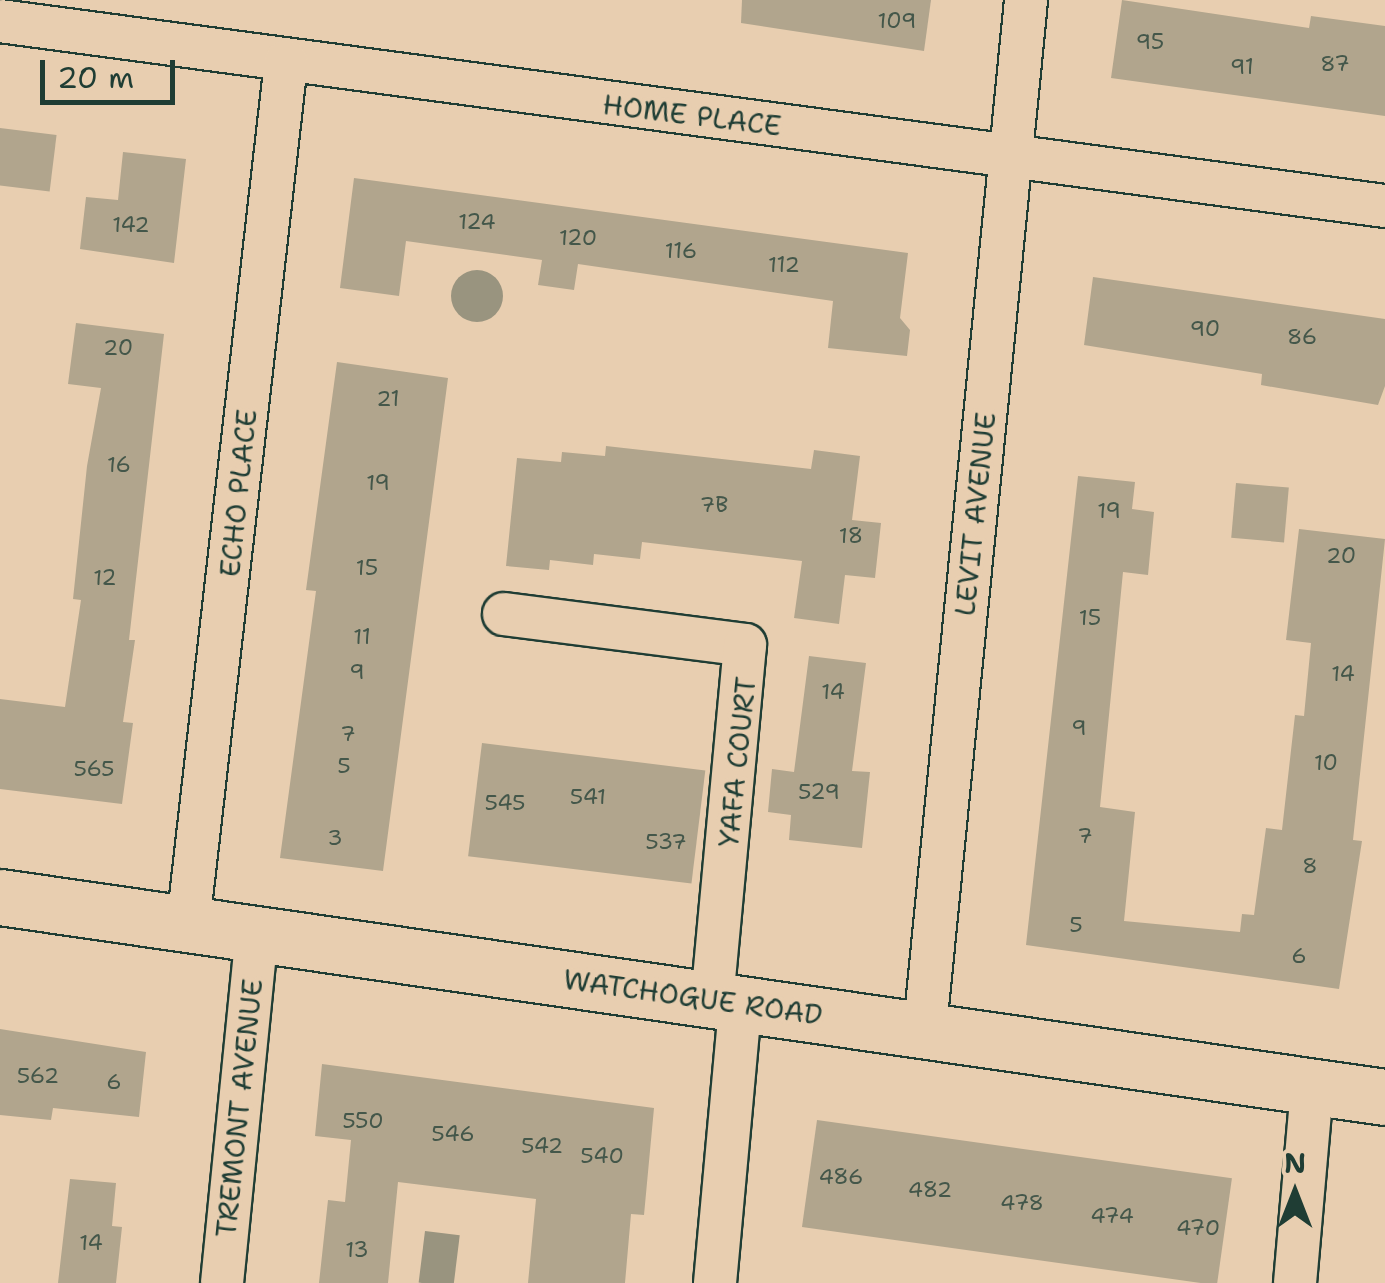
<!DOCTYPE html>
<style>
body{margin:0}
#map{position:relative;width:1385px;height:1283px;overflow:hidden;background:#e8ceb0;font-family:"Shantell Sans",sans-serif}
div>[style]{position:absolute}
.water>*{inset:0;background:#99947f;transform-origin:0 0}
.round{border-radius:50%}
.building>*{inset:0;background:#b1a58d;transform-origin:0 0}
.roads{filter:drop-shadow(2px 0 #1f3d34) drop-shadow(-2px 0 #1f3d34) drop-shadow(0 2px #1f3d34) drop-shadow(0 -2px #1f3d34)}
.street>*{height:42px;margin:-21px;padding:0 21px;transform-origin:21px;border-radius:21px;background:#e8ceb0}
.secondary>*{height:55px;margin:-27.5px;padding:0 27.5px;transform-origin:27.5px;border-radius:27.5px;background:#e8ceb0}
span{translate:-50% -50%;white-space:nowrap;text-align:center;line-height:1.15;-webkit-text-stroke:8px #e8ceb0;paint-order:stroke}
.number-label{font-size:22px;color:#44574a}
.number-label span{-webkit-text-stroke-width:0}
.street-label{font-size:28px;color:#1f3d34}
.north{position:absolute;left:1245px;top:1143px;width:100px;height:100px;-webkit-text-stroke:8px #e8ceb0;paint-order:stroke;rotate:0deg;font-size:28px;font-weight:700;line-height:40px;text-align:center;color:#1f3d34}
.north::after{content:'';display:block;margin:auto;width:35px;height:45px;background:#1f3d34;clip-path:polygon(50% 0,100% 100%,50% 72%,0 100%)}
.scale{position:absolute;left:40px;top:60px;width:135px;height:45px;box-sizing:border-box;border:5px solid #1f3d34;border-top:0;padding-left:12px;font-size:30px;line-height:35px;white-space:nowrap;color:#1f3d34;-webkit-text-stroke:8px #e8ceb0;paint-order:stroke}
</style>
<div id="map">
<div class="water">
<div class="round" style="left:451px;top:270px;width:52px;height:52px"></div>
<div style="left:425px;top:1231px;width:35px;height:52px;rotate:7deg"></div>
</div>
<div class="building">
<div style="clip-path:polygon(742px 0,931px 0,924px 51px,741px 23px)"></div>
<div style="clip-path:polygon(1122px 0,1309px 28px,1311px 16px,1385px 26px,1385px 116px,1111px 78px)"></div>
<div style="left:0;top:128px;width:57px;height:57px;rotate:7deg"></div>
<div style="clip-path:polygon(123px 152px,186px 159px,174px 263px,80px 249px,86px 197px,118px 200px)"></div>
<div style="clip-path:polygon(354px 178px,908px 253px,900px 318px,910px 330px,907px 356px,828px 348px,833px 301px,578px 264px,574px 290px,538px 285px,542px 260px,406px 241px,399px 296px,340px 288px)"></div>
<div style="clip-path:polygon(1093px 277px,1385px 319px,1385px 386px,1378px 405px,1261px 385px,1262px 374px,1084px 345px)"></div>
<div style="clip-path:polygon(76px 323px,164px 334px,129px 640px,135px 640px,123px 722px,133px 723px,122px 804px,0 789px,0 699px,65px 707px,81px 600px,73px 599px,87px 466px,101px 388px,68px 384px)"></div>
<div style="clip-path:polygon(337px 362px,448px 378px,383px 871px,280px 858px,316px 591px,306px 590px)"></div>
<div style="clip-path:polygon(606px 446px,811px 469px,814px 450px,860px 456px,852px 520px,881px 523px,875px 578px,845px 575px,839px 624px,794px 618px,802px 561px,642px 542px,640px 559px,594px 554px,593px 565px,550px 560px,549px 570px,506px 566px,517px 458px,561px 462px,562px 452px,605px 456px)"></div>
<div style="clip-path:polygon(1078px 476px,1135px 482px,1132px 509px,1154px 512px,1148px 575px,1123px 572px,1100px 807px,1135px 812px,1124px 921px,1240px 932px,1242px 914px,1254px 915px,1266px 828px,1282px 830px,1295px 715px,1304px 716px,1311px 643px,1286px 640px,1299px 529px,1385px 539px,1353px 840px,1362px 841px,1339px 989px,1026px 945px)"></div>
<div style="left:1236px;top:483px;width:53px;height:55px;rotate:5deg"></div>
<div style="clip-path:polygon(809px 656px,866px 663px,852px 771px,870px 772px,862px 848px,789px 840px,791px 815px,768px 812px,772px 769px,794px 772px)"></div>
<div style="left:482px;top:743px;width:225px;height:114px;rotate:7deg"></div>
<div style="clip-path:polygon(0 1029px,146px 1052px,139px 1117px,53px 1108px,51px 1120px,0 1115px)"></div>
<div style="clip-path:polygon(322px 1064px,654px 1108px,644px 1215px,631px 1214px,625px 1283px,528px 1283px,536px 1199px,398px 1182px,388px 1283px,319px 1283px,328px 1200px,345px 1202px,351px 1140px,315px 1136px)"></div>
<div style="left:817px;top:1120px;width:419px;height:108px;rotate:8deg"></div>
<div style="clip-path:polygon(70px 1179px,116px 1183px,112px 1226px,122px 1227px,116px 1283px,58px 1283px)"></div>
</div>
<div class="roads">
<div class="street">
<div style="left:0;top:21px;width:1397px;rotate:7.61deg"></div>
<div style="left:504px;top:614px;width:243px;rotate:7.3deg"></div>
<div style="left:745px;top:645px;width:358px;rotate:95.3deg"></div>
<div style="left:188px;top:924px;width:868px;rotate:-83.51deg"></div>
<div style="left:925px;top:1027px;width:1032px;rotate:-84.38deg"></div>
<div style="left:222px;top:1283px;width:351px;rotate:-84.3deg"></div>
<div style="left:715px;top:1283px;width:278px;rotate:-84.8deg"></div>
<div style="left:1295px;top:1283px;width:197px;rotate:-85deg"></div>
</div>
<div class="secondary">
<div style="left:0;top:897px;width:1399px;rotate:8.22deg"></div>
</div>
</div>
<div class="number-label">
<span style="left:897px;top:21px">109</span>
<span style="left:1150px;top:42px">95</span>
<span style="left:1335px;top:64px">87</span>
<span style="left:1242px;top:67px">91</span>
<span style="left:477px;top:222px">124</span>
<span style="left:131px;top:225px">142</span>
<span style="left:578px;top:238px">120</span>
<span style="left:681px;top:251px">116</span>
<span style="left:784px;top:265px">112</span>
<span style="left:1205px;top:329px">90</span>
<span style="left:1302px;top:337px">86</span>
<span style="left:118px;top:348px">20</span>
<span style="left:388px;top:399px">21</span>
<span style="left:119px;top:465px">16</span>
<span style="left:378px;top:483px">19</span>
<span style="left:714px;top:505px">7B</span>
<span style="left:1109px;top:511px">19</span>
<span style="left:851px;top:536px">18</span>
<span style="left:1341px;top:556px">20</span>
<span style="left:367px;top:568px">15</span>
<span style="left:105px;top:578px">12</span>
<span style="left:1090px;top:618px">15</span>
<span style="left:362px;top:637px">11</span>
<span style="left:357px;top:672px">9</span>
<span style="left:1343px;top:674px">14</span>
<span style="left:833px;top:692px">14</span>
<span style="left:1079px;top:728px">9</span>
<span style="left:348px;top:734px">7</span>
<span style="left:1326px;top:763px">10</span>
<span style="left:344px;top:766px">5</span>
<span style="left:94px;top:769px">565</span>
<span style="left:819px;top:792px">529</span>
<span style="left:588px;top:797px">541</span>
<span style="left:505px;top:803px">545</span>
<span style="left:1085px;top:836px">7</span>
<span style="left:335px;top:838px">3</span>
<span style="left:666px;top:842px">537</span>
<span style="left:1310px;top:866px">8</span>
<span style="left:1076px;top:925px">5</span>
<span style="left:1299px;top:956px">6</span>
<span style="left:38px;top:1076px">562</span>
<span style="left:114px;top:1082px">6</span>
<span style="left:363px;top:1121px">550</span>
<span style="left:453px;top:1134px">546</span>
<span style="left:542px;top:1146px">542</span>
<span style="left:602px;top:1156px">540</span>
<span style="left:841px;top:1177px">486</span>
<span style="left:930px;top:1190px">482</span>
<span style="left:1022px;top:1203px">478</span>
<span style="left:1112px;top:1216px">474</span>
<span style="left:1198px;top:1228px">470</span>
<span style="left:91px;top:1243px">14</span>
<span style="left:357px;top:1250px">13</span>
</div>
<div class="street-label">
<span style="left:692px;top:115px;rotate:7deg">HOME PLACE</span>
<span style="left:238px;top:493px;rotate:-84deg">ECHO PLACE</span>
<span style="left:975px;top:514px;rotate:-84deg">LEVIT AVENUE</span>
<span style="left:737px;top:762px;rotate:-84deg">YAFA COURT</span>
<span style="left:693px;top:997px;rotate:8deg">WATCHOGUE ROAD</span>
<span style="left:239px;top:1108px;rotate:-84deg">TREMONT AVENUE</span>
</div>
<div class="north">N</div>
<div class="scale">20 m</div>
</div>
